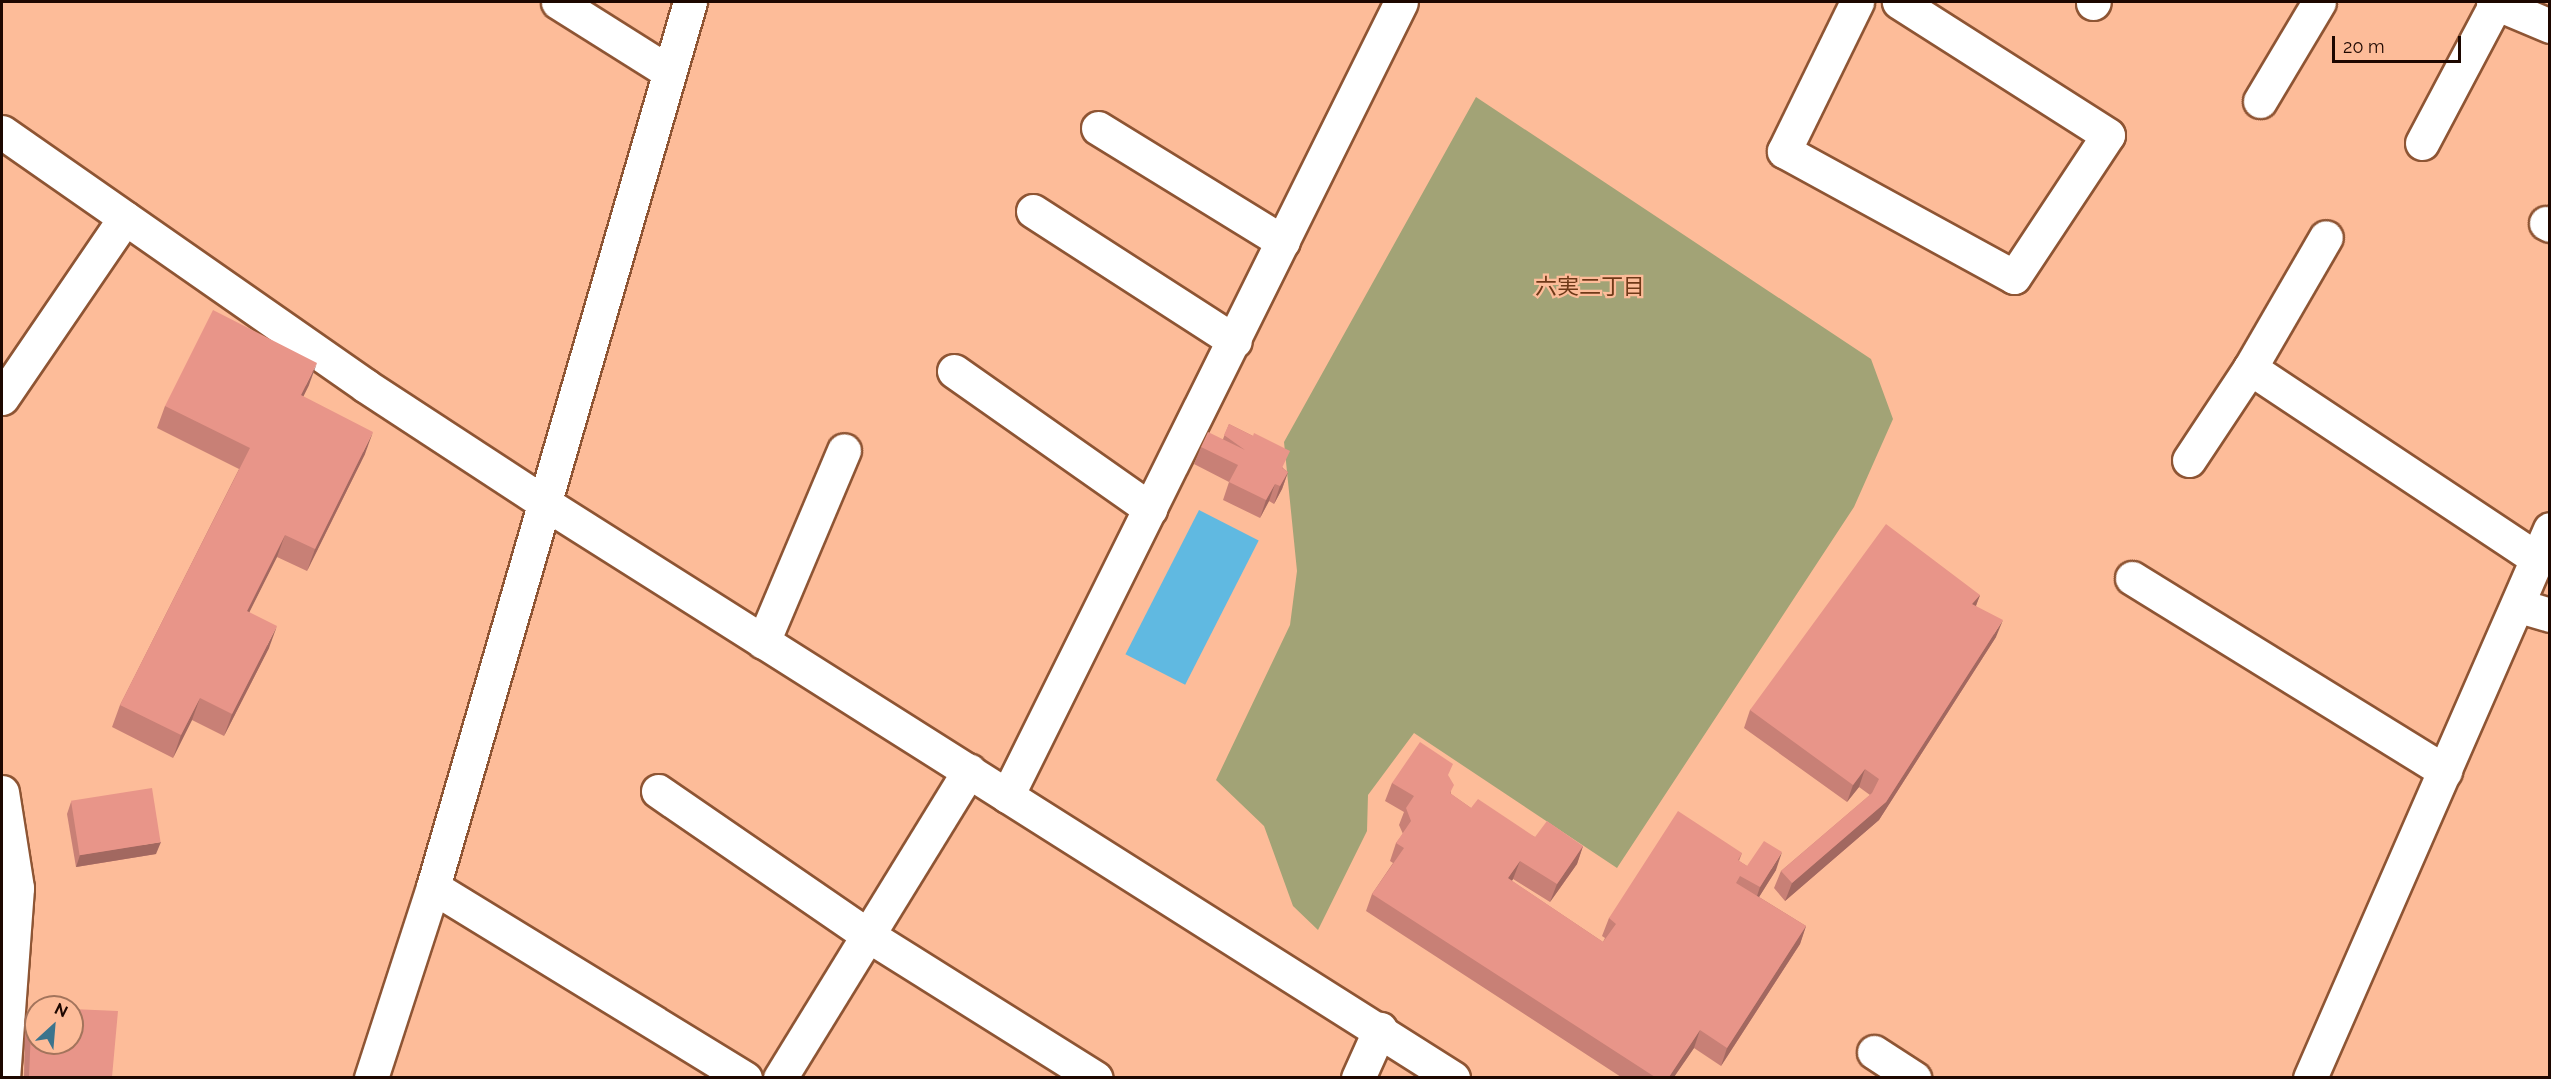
<!DOCTYPE html>
<meta charset="utf-8">
<style>
body{margin:0}
#map{position:relative;width:2551px;height:1079px;overflow:hidden;background:#fdbc99;font-family:Raleway,"Noto Sans JP",sans-serif}
div>[style]{position:absolute}
.green>*{inset:0;background:#a2a376}
.water>*{inset:0;background:#60b9e1;transform-origin:0 0}
.roads{filter:drop-shadow(2px 0 #8e5534) drop-shadow(-2px 0 #8e5534) drop-shadow(0 2px #8e5534) drop-shadow(0 -2px #8e5534)}
.minor>*{height:33px;margin:-16.5px;padding:0 16.5px;transform-origin:16.5px;border-radius:16.5px;background:#fff}
.wall>*{inset:0;background:#c88076}
.shaded-wall>*{inset:0;background:#a26860}
.building>*{inset:0;background:#e89589;transform-origin:0 0}
span{translate:-50% -50%;white-space:nowrap;text-align:center;line-height:1.15;-webkit-text-stroke:4.5px #fdbc99;paint-order:stroke}
.neighbourhood-label{font-size:22px;color:#6f3918}
.frame{position:absolute;inset:0;border:3px solid #1d0700;pointer-events:none}
.north{position:absolute;left:24px;top:995px;width:60px;height:60px;box-sizing:border-box;background:#fdbc99;border:2px solid #a3745c;border-radius:50%;rotate:26deg;font-size:16px;font-weight:700;line-height:24px;text-align:center;color:#1d0700}
.north::after{content:'';display:block;margin:auto;width:21px;height:27px;background:#3b748d;clip-path:polygon(50% 0,100% 100%,50% 72%,0 100%)}
.scale{position:absolute;left:2332px;top:36px;width:129px;height:27px;box-sizing:border-box;border:3px solid #1d0700;border-top:0;padding-left:8px;font-size:18px;line-height:21px;white-space:nowrap;color:#1d0700;-webkit-text-stroke:4px #fdbc99;paint-order:stroke}
</style>
<div id="map">
<div class="green">
<div style="clip-path:polygon(1476px 97px,1871px 359px,1893px 419px,1854px 507px,1617px 868px,1414px 733px,1368px 795px,1367px 831px,1318px 930px,1293px 906px,1264px 826px,1216px 780px,1290px 625px,1297px 571px,1284px 442px)"></div>
</div>
<div class="water">
<div style="left:1199px;top:510px;width:67px;height:162px;rotate:27deg"></div>
</div>
<div class="roads">
<div class="minor">
<div style="left:558px;top:2px;width:131px;rotate:32.2deg"></div>
<div style="left:1857px;top:2px;width:166px;rotate:116.1deg"></div>
<div style="left:1784px;top:151px;width:262px;rotate:28.7deg"></div>
<div style="left:2014px;top:277px;width:170px;rotate:-56.5deg"></div>
<div style="left:2108px;top:135px;width:248px;rotate:-147.5deg"></div>
<div style="left:2493px;top:2px;width:62px;rotate:22.8deg"></div>
<div style="left:2093px;top:3px;width:1px;rotate:-45deg"></div>
<div style="left:2260px;top:101px;width:115px;rotate:-59.2deg"></div>
<div style="left:1098px;top:128px;width:217px;rotate:31.6deg"></div>
<div style="left:2px;top:132px;width:444px;rotate:34.9deg"></div>
<div style="left:366px;top:386px;width:212px;rotate:33.2deg"></div>
<div style="left:543px;top:502px;width:1077px;rotate:32.33deg"></div>
<div style="left:2422px;top:143px;width:158px;rotate:-62.1deg"></div>
<div style="left:1033px;top:211px;width:240px;rotate:32.8deg"></div>
<div style="left:2546px;top:223px;width:4px;rotate:27deg"></div>
<div style="left:2250px;top:368px;width:345px;rotate:33.6deg"></div>
<div style="left:954px;top:371px;width:240px;rotate:35.1deg"></div>
<div style="left:2px;top:398px;width:218px;rotate:-55.7deg"></div>
<div style="left:2189px;top:460px;width:110px;rotate:-56.5deg"></div>
<div style="left:2250px;top:368px;width:151px;rotate:-59.9deg"></div>
<div style="left:2132px;top:578px;width:368px;rotate:31.7deg"></div>
<div style="left:2519px;top:606px;width:32px;rotate:16deg"></div>
<div style="left:763px;top:642px;width:208px;rotate:-67.1deg"></div>
<div style="left:658px;top:791px;width:252px;rotate:34.5deg"></div>
<div style="left:866px;top:934px;width:271px;rotate:32.1deg"></div>
<div style="left:2px;top:792px;width:97px;rotate:81.1deg"></div>
<div style="left:17px;top:888px;width:191px;rotate:94.2deg"></div>
<div style="left:1007px;top:796px;width:886px;rotate:-63.61deg"></div>
<div style="left:433px;top:887px;width:366px;rotate:31.5deg"></div>
<div style="left:1874px;top:1052px;width:48px;rotate:33deg"></div>
<div style="left:371px;top:1078px;width:201px;rotate:-72deg"></div>
<div style="left:433px;top:887px;width:922px;rotate:-73.81deg"></div>
<div style="left:780px;top:1078px;width:361px;rotate:-58.4deg"></div>
<div style="left:1358px;top:1078px;width:54px;rotate:-65.8deg"></div>
<div style="left:2310px;top:1078px;width:599px;rotate:-66.39deg"></div>
</div>
</div>
<div class="wall">
<div style="clip-path:polygon(309px 385px,303px 397px,365px 454px,307px 571px,277px 557px,249px 612px,269px 648px,224px 736px,192px 720px,173px 758px,112px 727px,120px 705px,239px 469px,157px 428px,165px 406px)"></div>
<div style="clip-path:polygon(1229px 424px,1253px 436px,1284px 469px,1288px 472px,1282px 489px,1274px 504px,1269px 501px,1260px 518px,1223px 500px,1229px 482px,1194px 464px,1201px 447px,1223px 439px)"></div>
<div style="clip-path:polygon(1980px 595px,1976px 606px,1996px 637px,1879px 820px,1785px 901px,1774px 888px,1781px 871px,1870px 795px,1859px 787px,1847px 802px,1744px 728px,1750px 710px)"></div>
<div style="clip-path:polygon(1449px 777px,1451px 794px,1471px 808px,1535px 837px,1583px 846px,1577px 864px,1550px 902px,1513px 879px,1512px 881px,1603px 942px,1605px 938px,1602px 936px,1609px 918px,1742px 853px,1739px 861px,1747px 866px,1776px 870px,1759px 897px,1806px 926px,1800px 944px,1721px 1066px,1694px 1048px,1674px 1077px,1621px 1077px,1366px 911px,1372px 894px,1393px 863px,1390px 861px,1396px 843px,1403px 834px,1399px 825px,1404px 812px,1385px 801px,1392px 783px)"></div>
<div style="clip-path:polygon(71px 802px,156px 854px,76px 867px,67px 814px)"></div>
<div style="clip-path:polygon(32px 1007px,112px 1077px,24px 1077px,25px 1025px)"></div>
</div>
<div class="shaded-wall">
<div style="clip-path:polygon(317px 363px,309px 385px,293px 417px,301px 395px)"></div>
<div style="clip-path:polygon(373px 432px,365px 454px,307px 571px,315px 549px)"></div>
<div style="clip-path:polygon(1288px 472px,1282px 489px,1274px 504px,1280px 486px)"></div>
<div style="clip-path:polygon(1275px 484px,1269px 501px,1260px 518px,1266px 500px)"></div>
<div style="clip-path:polygon(285px 535px,277px 557px,239px 633px,247px 611px)"></div>
<div style="clip-path:polygon(1980px 595px,1973px 613px,1972px 604px)"></div>
<div style="clip-path:polygon(2003px 620px,1996px 637px,1879px 820px,1785px 901px,1792px 883px,1886px 802px)"></div>
<div style="clip-path:polygon(277px 626px,269px 648px,224px 736px,232px 714px)"></div>
<div style="clip-path:polygon(200px 698px,192px 720px,173px 758px,181px 735px)"></div>
<div style="clip-path:polygon(1865px 769px,1859px 787px,1847px 802px,1853px 785px)"></div>
<div style="clip-path:polygon(161px 842px,156px 854px,76px 867px,80px 855px)"></div>
<div style="clip-path:polygon(1583px 846px,1577px 864px,1550px 902px,1557px 884px)"></div>
<div style="clip-path:polygon(1782px 852px,1776px 870px,1754px 905px,1760px 887px)"></div>
<div style="clip-path:polygon(1520px 861px,1513px 879px,1501px 896px,1508px 878px)"></div>
<div style="clip-path:polygon(1806px 926px,1800px 944px,1721px 1066px,1727px 1048px)"></div>
<div style="clip-path:polygon(1700px 1030px,1694px 1048px,1674px 1077px,1669px 1077px)"></div>
</div>
<div class="building">
<div style="clip-path:polygon(213px 310px,317px 363px,301px 395px,373px 432px,315px 549px,285px 535px,247px 611px,277px 626px,232px 714px,200px 698px,181px 735px,120px 705px,250px 448px,165px 406px)"></div>
<div style="clip-path:polygon(1229px 424px,1253px 436px,1254px 433px,1290px 451px,1282px 468px,1288px 472px,1280px 486px,1275px 484px,1266px 500px,1229px 482px,1238px 465px,1201px 447px,1208px 432px,1245px 450px,1224px 435px)"></div>
<div style="clip-path:polygon(1886px 524px,1980px 595px,1972px 604px,2003px 620px,1886px 802px,1792px 883px,1781px 871px,1872px 793px,1879px 779px,1865px 769px,1853px 785px,1750px 710px)"></div>
<div style="clip-path:polygon(1420px 742px,1453px 764px,1448px 775px,1454px 785px,1450px 793px,1471px 808px,1478px 799px,1535px 837px,1547px 821px,1583px 846px,1557px 884px,1520px 861px,1508px 878px,1603px 942px,1616px 924px,1609px 918px,1678px 811px,1742px 853px,1738px 860px,1747px 866px,1764px 841px,1782px 852px,1760px 887px,1740px 876px,1736px 883px,1806px 926px,1727px 1048px,1700px 1030px,1669px 1077px,1655px 1077px,1372px 894px,1404px 848px,1396px 843px,1411px 821px,1406px 808px,1414px 796px,1392px 783px)"></div>
<div style="left:152px;top:788px;width:55px;height:82px;rotate:81deg"></div>
<div style="clip-path:polygon(32px 1007px,36px 1007px,36px 1043px,72px 1043px,72px 1009px,118px 1011px,112px 1077px,29px 1077px)"></div>
</div>
<div class="neighbourhood-label">
<span style="left:1590px;top:287px">六実二丁目</span>
</div>
<div class="frame"></div>
<div class="north">N</div>
<div class="scale">20 m</div>
</div>
